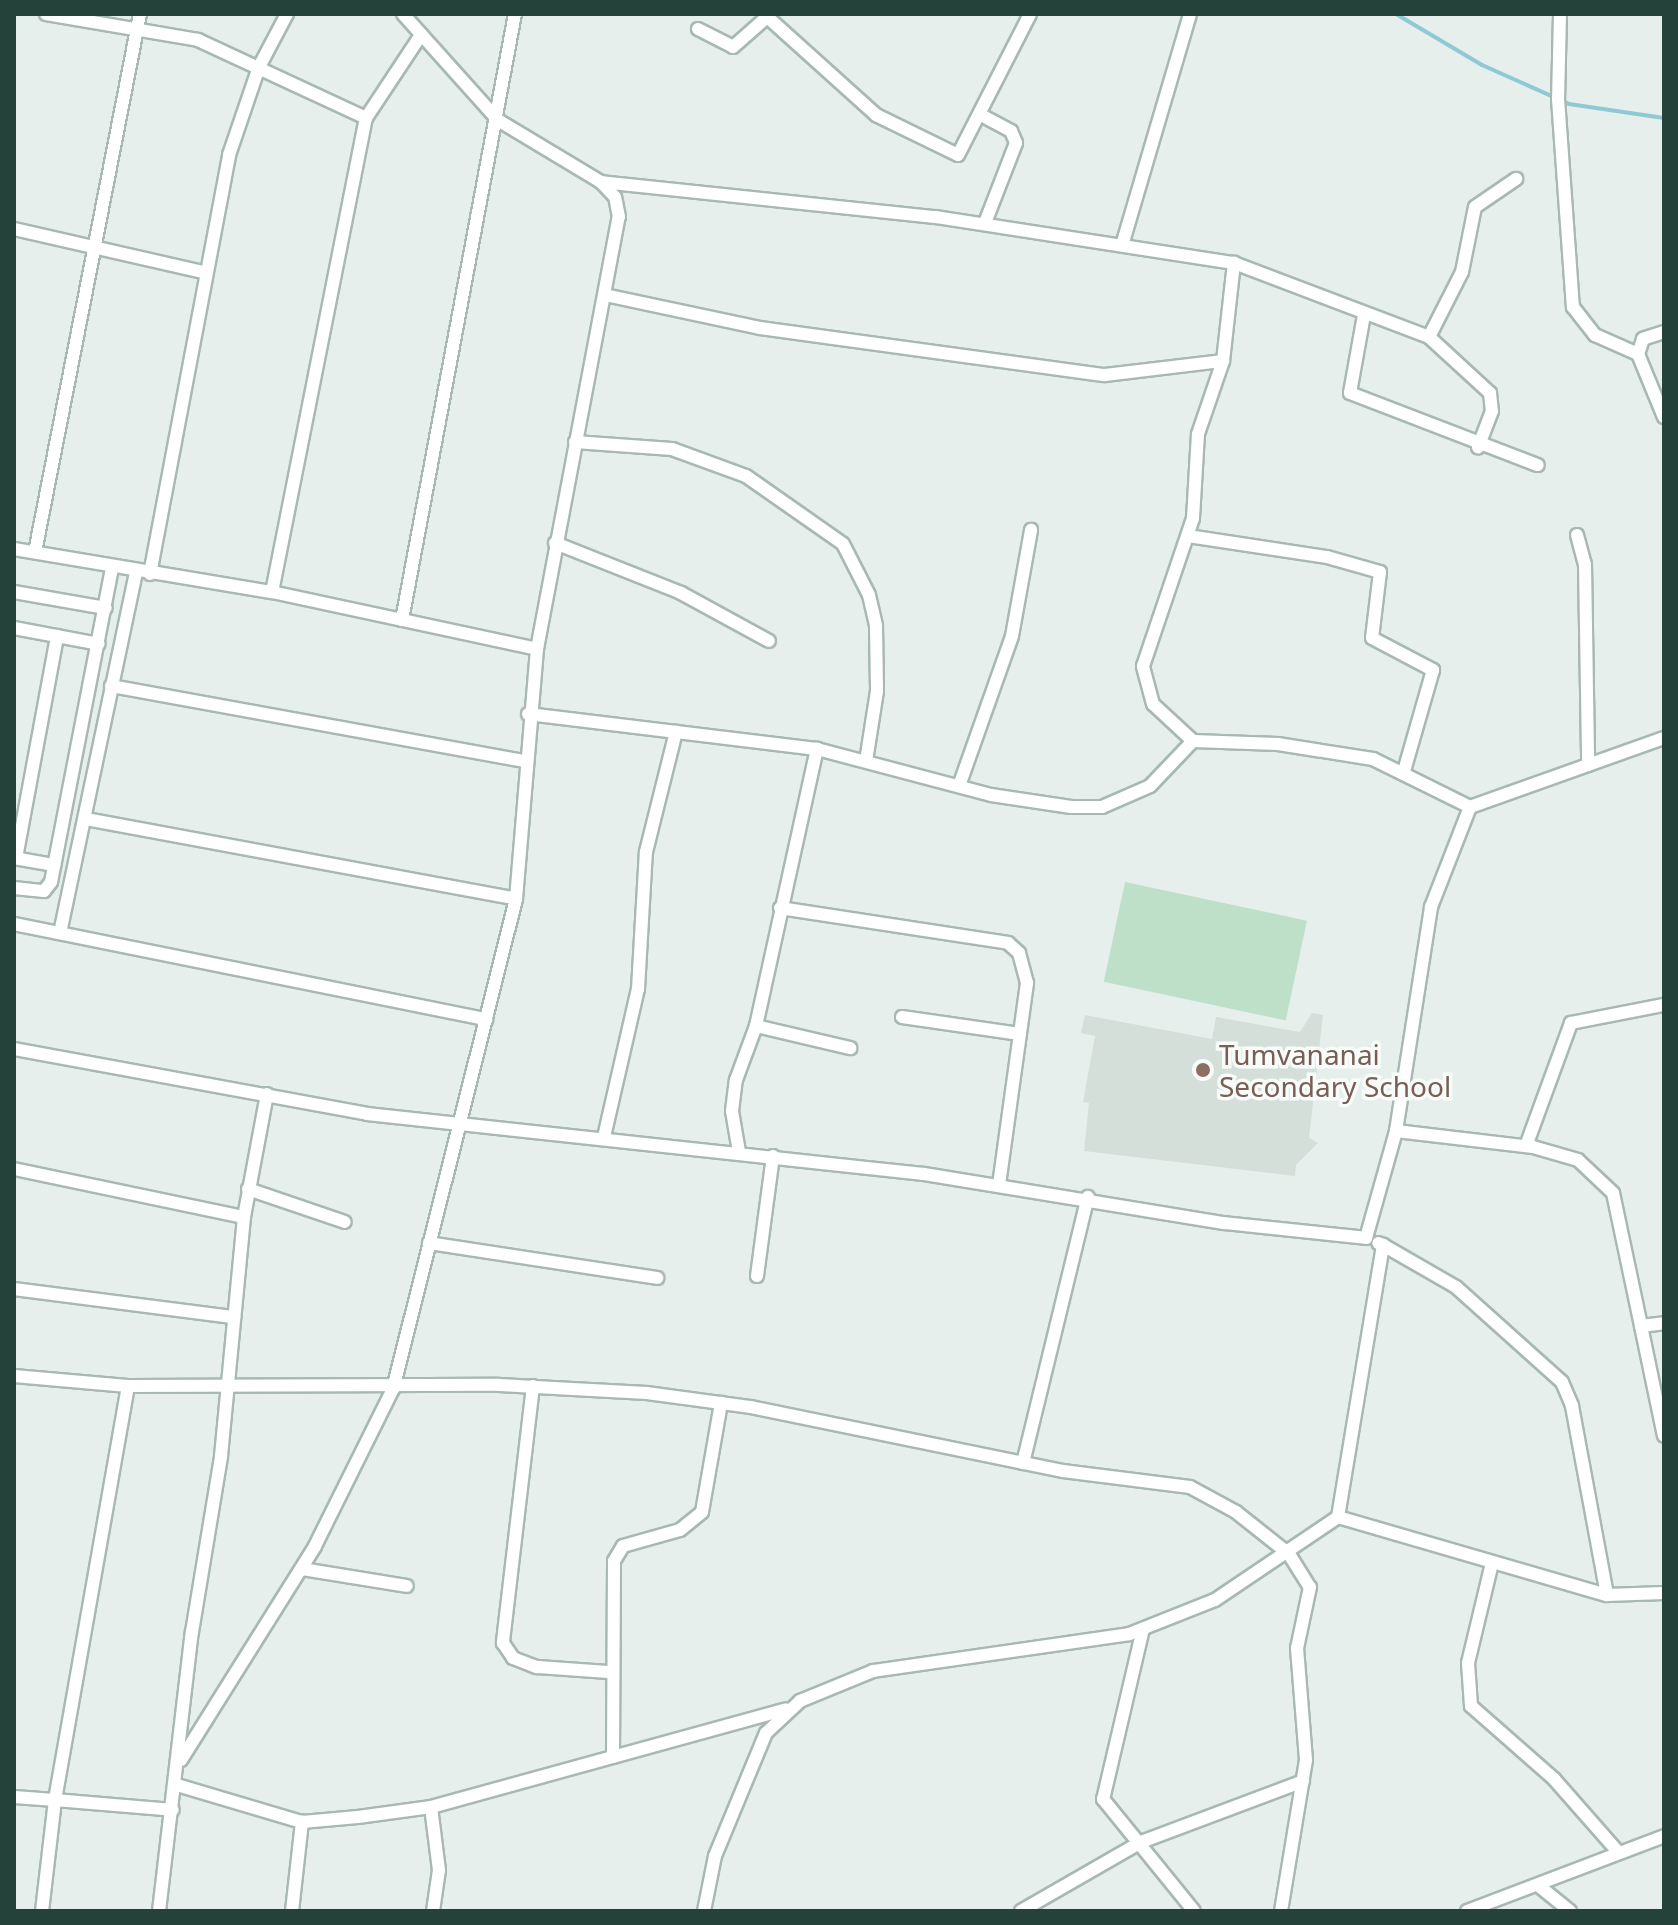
<!DOCTYPE html>
<style>
body{margin:0}
#map{position:relative;width:1678px;height:1925px;overflow:hidden;background:#e6efeb;font-family:"Noto Sans",sans-serif}
div>[style]{position:absolute}
.built>*{inset:0;background:#d4dfda}
.green>*{inset:0;background:#bfe0c8;transform-origin:0 0}
.stream>*{height:4px;margin:-2px;padding:0 2px;transform-origin:2px;border-radius:2px;background:#8ec9d4}
.roads{filter:drop-shadow(2px 0 #a8b8b2) drop-shadow(-2px 0 #a8b8b2) drop-shadow(0 2px #a8b8b2) drop-shadow(0 -2px #a8b8b2)}
.minor>*{height:12px;margin:-6px;padding:0 6px;transform-origin:6px;border-radius:6px;background:#fff}
.dots>*{width:22px;height:22px;translate:-50% -50%;box-sizing:border-box;border:4px solid #f7fbf9;border-radius:50%}
span{translate:-50% -50%;white-space:nowrap;text-align:center;line-height:1.15;-webkit-text-stroke:7px #f7fbf9;paint-order:stroke}
.education-label{font-size:28px;color:#785e54}
.left{translate:0 -50%;text-align:left}
.frame{position:absolute;inset:0;border:16px solid #24423a;pointer-events:none}
</style>
<div id="map">
<div class="built">
<div style="clip-path:polygon(1312px 1013px,1323px 1015px,1309px 1138px,1318px 1143px,1296px 1165px,1295px 1176px,1084px 1151px,1089px 1103px,1083px 1102px,1095px 1036px,1081px 1033px,1085px 1015px,1212px 1039px,1216px 1017px,1300px 1032px)"></div>
</div>
<div class="green">
<div style="left:1125px;top:882px;width:186px;height:102px;rotate:12deg"></div>
</div>
<div class="stream">
<div style="left:1396px;top:14px;width:100px;rotate:30.7deg"></div>
<div style="left:1482px;top:65px;width:95px;rotate:24.1deg"></div>
<div style="left:1569px;top:104px;width:96px;rotate:8.4deg"></div>
</div>
<div class="roads">
<div class="minor">
<div style="left:46px;top:14px;width:154px;rotate:9.7deg"></div>
<div style="left:198px;top:40px;width:185px;rotate:24.9deg"></div>
<div style="left:764px;top:14px;width:151px;rotate:42deg"></div>
<div style="left:876px;top:115px;width:91px;rotate:26deg"></div>
<div style="left:958px;top:155px;width:158px;rotate:-62.9deg"></div>
<div style="left:1560px;top:14px;width:85px;rotate:91.3deg"></div>
<div style="left:1558px;top:99px;width:209px;rotate:85.9deg"></div>
<div style="left:1573px;top:307px;width:36px;rotate:52deg"></div>
<div style="left:1595px;top:335px;width:47px;rotate:23.8deg"></div>
<div style="left:698px;top:29px;width:39px;rotate:27deg"></div>
<div style="left:733px;top:47px;width:45px;rotate:-41.4deg"></div>
<div style="left:981px;top:115px;width:34px;rotate:28deg"></div>
<div style="left:1011px;top:131px;width:13px;rotate:67deg"></div>
<div style="left:1016px;top:143px;width:86px;rotate:111.2deg"></div>
<div style="left:601px;top:182px;width:337px;rotate:6deg"></div>
<div style="left:936px;top:217px;width:302px;rotate:8.8deg"></div>
<div style="left:1234px;top:263px;width:209px;rotate:20.8deg"></div>
<div style="left:1429px;top:337px;width:83px;rotate:42.6deg"></div>
<div style="left:1490px;top:393px;width:18px;rotate:84deg"></div>
<div style="left:1492px;top:411px;width:39px;rotate:111deg"></div>
<div style="left:14px;top:229px;width:195px;rotate:12.8deg"></div>
<div style="left:1123px;top:242px;width:238px;rotate:-73.6deg"></div>
<div style="left:605px;top:295px;width:158px;rotate:12deg"></div>
<div style="left:760px;top:328px;width:348px;rotate:7.8deg"></div>
<div style="left:1105px;top:375px;width:119px;rotate:-6.8deg"></div>
<div style="left:1223px;top:361px;width:99px;rotate:-83.6deg"></div>
<div style="left:1364px;top:315px;width:79px;rotate:100.2deg"></div>
<div style="left:1350px;top:393px;width:201px;rotate:21deg"></div>
<div style="left:1664px;top:332px;width:22px;rotate:162deg"></div>
<div style="left:1643px;top:339px;width:16px;rotate:108deg"></div>
<div style="left:1638px;top:354px;width:68px;rotate:67.6deg"></div>
<div style="left:1429px;top:337px;width:73px;rotate:-63.1deg"></div>
<div style="left:1462px;top:272px;width:66px;rotate:-78.7deg"></div>
<div style="left:1475px;top:207px;width:50px;rotate:-34.3deg"></div>
<div style="left:575px;top:442px;width:97px;rotate:4.1deg"></div>
<div style="left:672px;top:449px;width:79px;rotate:20deg"></div>
<div style="left:746px;top:476px;width:118px;rotate:35deg"></div>
<div style="left:843px;top:544px;width:57px;rotate:63deg"></div>
<div style="left:869px;top:595px;width:32px;rotate:77deg"></div>
<div style="left:876px;top:626px;width:65px;rotate:89.1deg"></div>
<div style="left:877px;top:691px;width:71px;rotate:98.9deg"></div>
<div style="left:1577px;top:535px;width:30px;rotate:75deg"></div>
<div style="left:1585px;top:564px;width:201px;rotate:89.1deg"></div>
<div style="left:1188px;top:536px;width:141px;rotate:8.6deg"></div>
<div style="left:1327px;top:557px;width:55px;rotate:15.8deg"></div>
<div style="left:1380px;top:572px;width:66px;rotate:96.9deg"></div>
<div style="left:1372px;top:638px;width:69px;rotate:27.7deg"></div>
<div style="left:1433px;top:670px;width:105px;rotate:106deg"></div>
<div style="left:555px;top:543px;width:136px;rotate:21.6deg"></div>
<div style="left:681px;top:593px;width:100px;rotate:28.6deg"></div>
<div style="left:14px;top:549px;width:262px;rotate:9.5deg"></div>
<div style="left:272px;top:592px;width:271px;rotate:12.1deg"></div>
<div style="left:35px;top:552px;width:548px;rotate:-78.96deg"></div>
<div style="left:150px;top:574px;width:426px;rotate:-79.3deg"></div>
<div style="left:229px;top:155px;width:93px;rotate:-71.2deg"></div>
<div style="left:259px;top:67px;width:60px;rotate:-62.2deg"></div>
<div style="left:14px;top:592px;width:93px;rotate:9.9deg"></div>
<div style="left:272px;top:592px;width:483px;rotate:-78.8deg"></div>
<div style="left:366px;top:118px;width:100px;rotate:-56.5deg"></div>
<div style="left:402px;top:620px;width:616px;rotate:-79.44deg"></div>
<div style="left:14px;top:628px;width:86px;rotate:10.7deg"></div>
<div style="left:111px;top:686px;width:420px;rotate:10.3deg"></div>
<div style="left:528px;top:714px;width:291px;rotate:6.9deg"></div>
<div style="left:817px;top:749px;width:180px;rotate:14.8deg"></div>
<div style="left:991px;top:795px;width:81px;rotate:8.5deg"></div>
<div style="left:1071px;top:807px;width:31px"></div>
<div style="left:1102px;top:807px;width:52px;rotate:-23.6deg"></div>
<div style="left:1150px;top:786px;width:62px;rotate:-46.3deg"></div>
<div style="left:1193px;top:741px;width:85px;rotate:2deg"></div>
<div style="left:1278px;top:744px;width:96px;rotate:9deg"></div>
<div style="left:1373px;top:759px;width:108px;rotate:26.3deg"></div>
<div style="left:1193px;top:741px;width:54px;rotate:-137.2deg"></div>
<div style="left:1153px;top:704px;width:39px;rotate:-105deg"></div>
<div style="left:1143px;top:666px;width:156px;rotate:-71.3deg"></div>
<div style="left:1193px;top:518px;width:84px;rotate:-86.6deg"></div>
<div style="left:1198px;top:434px;width:77px;rotate:-71.1deg"></div>
<div style="left:959px;top:786px;width:159px;rotate:-70.5deg"></div>
<div style="left:1012px;top:636px;width:108px;rotate:-79.8deg"></div>
<div style="left:86px;top:819px;width:437px;rotate:10.5deg"></div>
<div style="left:14px;top:858px;width:41px;rotate:9.9deg"></div>
<div style="left:16px;top:858px;width:226px;rotate:-79.5deg"></div>
<div style="left:14px;top:888px;width:30px;rotate:6deg"></div>
<div style="left:44px;top:891px;width:11px;rotate:-52deg"></div>
<div style="left:51px;top:882px;width:321px;rotate:-79deg"></div>
<div style="left:780px;top:908px;width:231px;rotate:8.7deg"></div>
<div style="left:1008px;top:943px;width:15px;rotate:42deg"></div>
<div style="left:1019px;top:953px;width:31px;rotate:75deg"></div>
<div style="left:1027px;top:983px;width:204px;rotate:97.9deg"></div>
<div style="left:14px;top:924px;width:482px;rotate:11.4deg"></div>
<div style="left:60px;top:933px;width:369px;rotate:-78.1deg"></div>
<div style="left:902px;top:1017px;width:119px;rotate:8.2deg"></div>
<div style="left:756px;top:1026px;width:97px;rotate:13.2deg"></div>
<div style="left:14px;top:1049px;width:359px;rotate:10.4deg"></div>
<div style="left:367px;top:1114px;width:560px;rotate:6.15deg"></div>
<div style="left:924px;top:1174px;width:304px;rotate:9.3deg"></div>
<div style="left:1224px;top:1223px;width:143px;rotate:6deg"></div>
<div style="left:1366px;top:1238px;width:111px;rotate:-74.3deg"></div>
<div style="left:1396px;top:1131px;width:138px;rotate:6.7deg"></div>
<div style="left:1533px;top:1147px;width:47px;rotate:16.1deg"></div>
<div style="left:1578px;top:1160px;width:48px;rotate:43.3deg"></div>
<div style="left:1613px;top:1193px;width:136px;rotate:78.1deg"></div>
<div style="left:1641px;top:1326px;width:23px;rotate:-7deg"></div>
<div style="left:1396px;top:1131px;width:227px;rotate:-81.1deg"></div>
<div style="left:1431px;top:907px;width:107px;rotate:-68.7deg"></div>
<div style="left:1470px;top:807px;width:206px;rotate:-19.6deg"></div>
<div style="left:604px;top:1137px;width:152px;rotate:-77.1deg"></div>
<div style="left:638px;top:989px;width:137px;rotate:-86.7deg"></div>
<div style="left:646px;top:852px;width:124px;rotate:-76deg"></div>
<div style="left:1526px;top:1146px;width:131px;rotate:-69.9deg"></div>
<div style="left:1571px;top:1023px;width:95px;rotate:-11deg"></div>
<div style="left:739px;top:1152px;width:42px;rotate:-99.7deg"></div>
<div style="left:732px;top:1111px;width:31px;rotate:-83deg"></div>
<div style="left:736px;top:1080px;width:58px;rotate:-69.7deg"></div>
<div style="left:756px;top:1026px;width:284px;rotate:-77.6deg"></div>
<div style="left:14px;top:1169px;width:235px;rotate:11.8deg"></div>
<div style="left:248px;top:1189px;width:102px;rotate:18.8deg"></div>
<div style="left:429px;top:1243px;width:231px;rotate:8.7deg"></div>
<div style="left:1383px;top:1245px;width:84px;rotate:29.9deg"></div>
<div style="left:1456px;top:1287px;width:142px;rotate:41.9deg"></div>
<div style="left:1562px;top:1382px;width:26px;rotate:67deg"></div>
<div style="left:1572px;top:1406px;width:192px;rotate:79.5deg"></div>
<div style="left:757px;top:1276px;width:121px;rotate:-82.4deg"></div>
<div style="left:14px;top:1289px;width:222px;rotate:7.3deg"></div>
<div style="left:1641px;top:1326px;width:112px;rotate:78.2deg"></div>
<div style="left:14px;top:1376px;width:114px;rotate:5deg"></div>
<div style="left:128px;top:1386px;width:371px;rotate:-0.2deg"></div>
<div style="left:499px;top:1385px;width:148px;rotate:3.1deg"></div>
<div style="left:647px;top:1393px;width:105px;rotate:7.7deg"></div>
<div style="left:751px;top:1407px;width:318px;rotate:11.6deg"></div>
<div style="left:1063px;top:1471px;width:128px;rotate:7.2deg"></div>
<div style="left:1190px;top:1487px;width:52px;rotate:28.5deg"></div>
<div style="left:1236px;top:1512px;width:68px;rotate:38.4deg"></div>
<div style="left:1289px;top:1554px;width:39px;rotate:58deg"></div>
<div style="left:1310px;top:1587px;width:62px;rotate:102deg"></div>
<div style="left:1297px;top:1648px;width:112px;rotate:85.4deg"></div>
<div style="left:1306px;top:1760px;width:153px;rotate:99.4deg"></div>
<div style="left:533px;top:1386px;width:259px;rotate:96.7deg"></div>
<div style="left:503px;top:1643px;width:18px;rotate:56deg"></div>
<div style="left:513px;top:1658px;width:26px;rotate:21deg"></div>
<div style="left:537px;top:1667px;width:72px;rotate:4deg"></div>
<div style="left:1023px;top:1463px;width:274px;rotate:-76.3deg"></div>
<div style="left:1338px;top:1517px;width:276px;rotate:-80.6deg"></div>
<div style="left:1383px;top:1245px;width:5px;rotate:-158deg"></div>
<div style="left:1492px;top:1563px;width:103px;rotate:103.5deg"></div>
<div style="left:1468px;top:1663px;width:43px;rotate:86deg"></div>
<div style="left:1471px;top:1706px;width:111px;rotate:41.3deg"></div>
<div style="left:1554px;top:1779px;width:98px;rotate:48.7deg"></div>
<div style="left:302px;top:1569px;width:106px;rotate:9.2deg"></div>
<div style="left:1143px;top:1629px;width:175px;rotate:103.2deg"></div>
<div style="left:1103px;top:1799px;width:144px;rotate:50.9deg"></div>
<div style="left:613px;top:1757px;width:196px;rotate:-89.7deg"></div>
<div style="left:614px;top:1561px;width:17px;rotate:-59deg"></div>
<div style="left:623px;top:1546px;width:59px;rotate:-15.7deg"></div>
<div style="left:680px;top:1530px;width:28px;rotate:-39deg"></div>
<div style="left:702px;top:1512px;width:111px;rotate:-80.1deg"></div>
<div style="left:181px;top:1760px;width:252px;rotate:-57.9deg"></div>
<div style="left:315px;top:1546px;width:175px;rotate:-63.6deg"></div>
<div style="left:393px;top:1389px;width:505px;rotate:-75.91deg"></div>
<div style="left:516px;top:899px;width:251px;rotate:-85.2deg"></div>
<div style="left:537px;top:649px;width:440px;rotate:-79.3deg"></div>
<div style="left:619px;top:217px;width:20px;rotate:-101deg"></div>
<div style="left:615px;top:197px;width:21px;rotate:-133deg"></div>
<div style="left:601px;top:182px;width:120px;rotate:-149deg"></div>
<div style="left:498px;top:120px;width:142px;rotate:-131.9deg"></div>
<div style="left:177px;top:1785px;width:130px;rotate:16.5deg"></div>
<div style="left:302px;top:1822px;width:56px;rotate:-5.1deg"></div>
<div style="left:358px;top:1817px;width:74px;rotate:-7.8deg"></div>
<div style="left:431px;top:1807px;width:368px;rotate:-15.4deg"></div>
<div style="left:14px;top:1797px;width:41px;rotate:4.2deg"></div>
<div style="left:55px;top:1800px;width:420px;rotate:-80deg"></div>
<div style="left:431px;top:1807px;width:64px;rotate:82.8deg"></div>
<div style="left:439px;top:1870px;width:41px;rotate:98.3deg"></div>
<div style="left:1539px;top:1886px;width:40px;rotate:39deg"></div>
<div style="left:42px;top:1911px;width:112px;rotate:-83.3deg"></div>
<div style="left:55px;top:1800px;width:118px;rotate:4.8deg"></div>
<div style="left:159px;top:1911px;width:281px;rotate:-83.3deg"></div>
<div style="left:192px;top:1632px;width:178px;rotate:-80.6deg"></div>
<div style="left:221px;top:1456px;width:240px;rotate:-84.5deg"></div>
<div style="left:244px;top:1217px;width:125px;rotate:-79.4deg"></div>
<div style="left:292px;top:1911px;width:90px;rotate:-83.6deg"></div>
<div style="left:704px;top:1911px;width:56px;rotate:-78.7deg"></div>
<div style="left:715px;top:1856px;width:133px;rotate:-67.5deg"></div>
<div style="left:766px;top:1733px;width:47px;rotate:-43.3deg"></div>
<div style="left:800px;top:1701px;width:79px;rotate:-22.3deg"></div>
<div style="left:873px;top:1671px;width:259px;rotate:-8.2deg"></div>
<div style="left:1129px;top:1634px;width:92px;rotate:-21.6deg"></div>
<div style="left:1215px;top:1600px;width:148px;rotate:-34deg"></div>
<div style="left:1338px;top:1517px;width:280px;rotate:16.2deg"></div>
<div style="left:1607px;top:1595px;width:57px;rotate:-2deg"></div>
<div style="left:1021px;top:1911px;width:138px;rotate:-29.9deg"></div>
<div style="left:1141px;top:1842px;width:173px;rotate:-20.6deg"></div>
<div style="left:1467px;top:1911px;width:211px;rotate:-20.8deg"></div>
</div>
</div>
<div class="dots">
<div style="left:1203px;top:1070px;background:#8d6e63"></div>
</div>
<div class="education-label">
<span class="left" style="left:1219px;top:1070px">Tumvananai<br>Secondary School</span>
</div>
<div class="frame"></div>
</div>
